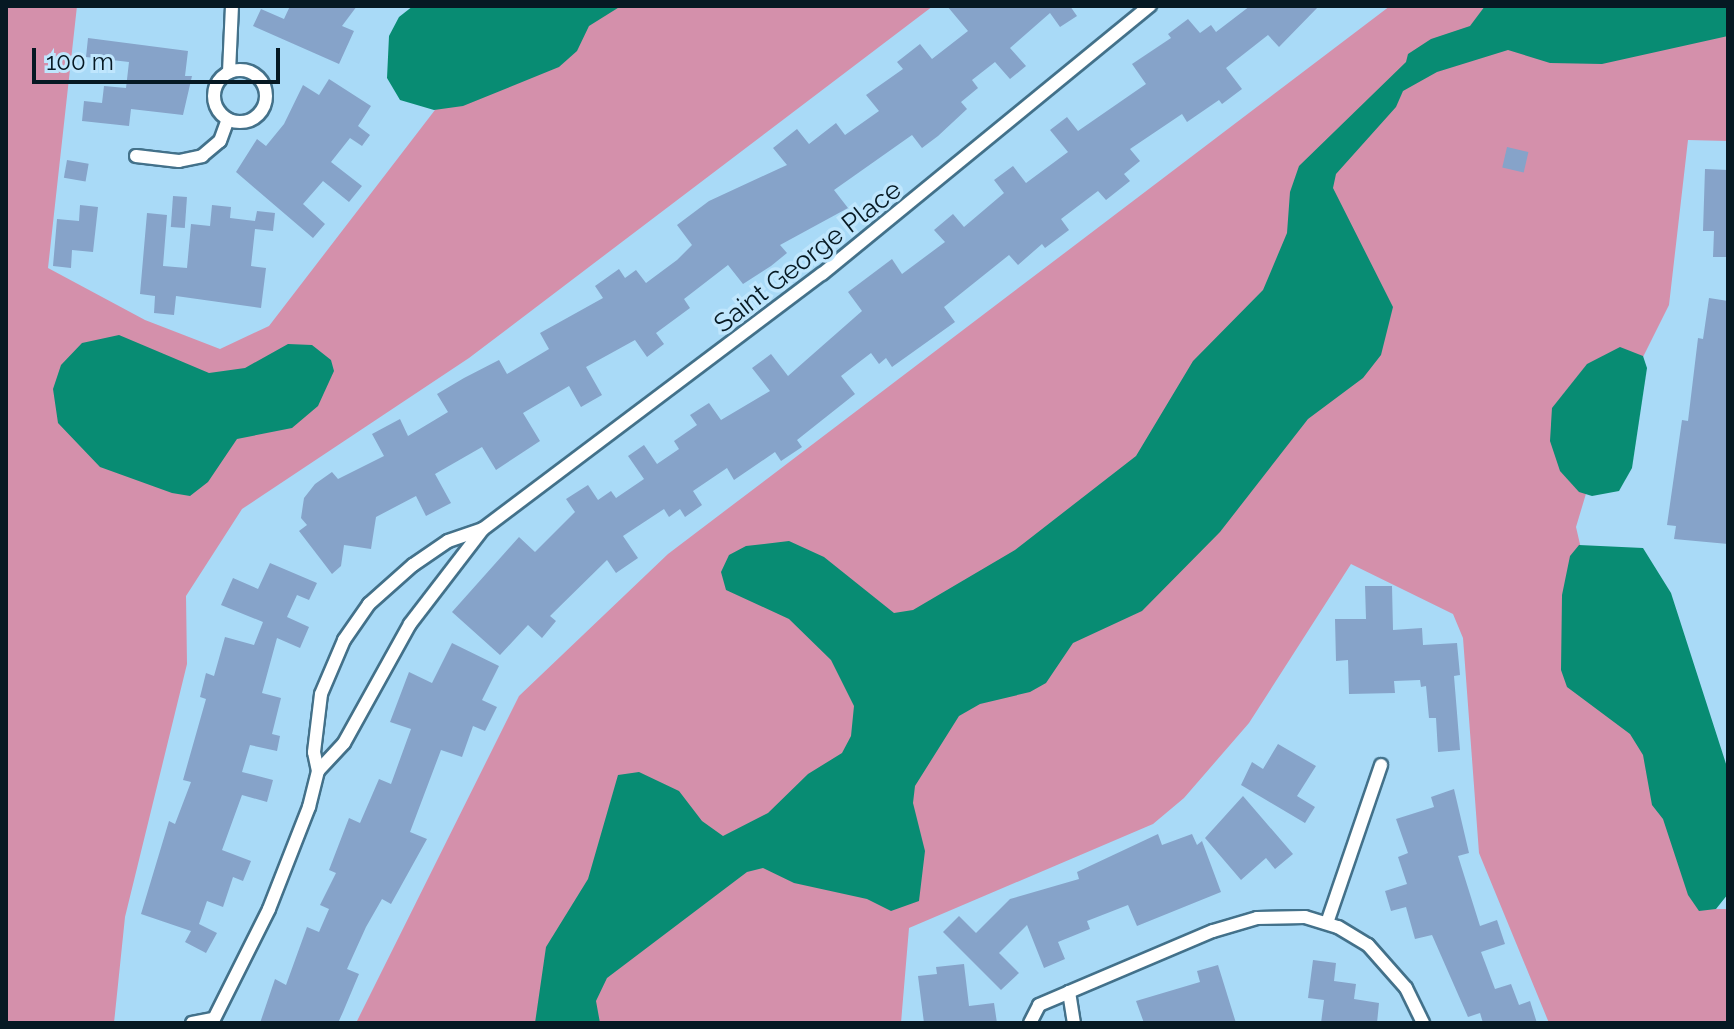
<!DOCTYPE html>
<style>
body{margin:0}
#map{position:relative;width:1734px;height:1029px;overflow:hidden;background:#a9daf7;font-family:Raleway,sans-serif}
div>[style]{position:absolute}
.green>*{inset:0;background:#d490ab}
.water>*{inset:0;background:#088c73}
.building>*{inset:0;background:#86a3c9;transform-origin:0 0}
.roads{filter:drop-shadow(2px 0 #43718a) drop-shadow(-2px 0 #43718a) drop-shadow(0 2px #43718a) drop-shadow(0 -2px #43718a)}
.minor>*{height:12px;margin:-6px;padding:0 6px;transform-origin:6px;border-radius:6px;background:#fff}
.minor>.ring{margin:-6px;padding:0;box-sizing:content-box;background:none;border:12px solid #fff;border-radius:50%}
span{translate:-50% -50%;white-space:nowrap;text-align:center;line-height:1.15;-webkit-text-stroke:7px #bfe6fd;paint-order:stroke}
.street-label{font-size:26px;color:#061923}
.frame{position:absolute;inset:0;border:8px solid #061923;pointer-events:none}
.scale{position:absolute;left:32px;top:48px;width:248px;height:36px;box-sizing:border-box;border:4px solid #061923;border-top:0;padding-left:10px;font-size:24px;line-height:28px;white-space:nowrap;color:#061923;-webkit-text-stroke:6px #bfe6fd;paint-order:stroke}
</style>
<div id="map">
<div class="green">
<div style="clip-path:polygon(6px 6px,77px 6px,48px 268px,145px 320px,220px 349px,269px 326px,468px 67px,556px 6px,933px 6px,469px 358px,242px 509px,186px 596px,187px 664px,125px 917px,114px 1023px,6px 1023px)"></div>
<div style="clip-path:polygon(1390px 6px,1728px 6px,1728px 141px,1688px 140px,1669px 305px,1603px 437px,1576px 527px,1611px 678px,1714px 909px,1728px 909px,1728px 1023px,1549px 1023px,1479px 853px,1463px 638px,1453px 614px,1351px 564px,1249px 723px,1184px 798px,1153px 824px,909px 928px,901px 1023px,356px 1023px,519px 696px,668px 554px)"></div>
</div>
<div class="water">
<div style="clip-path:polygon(413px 6px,621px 6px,589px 26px,577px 51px,559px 67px,463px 106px,434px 110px,400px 100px,387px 78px,389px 36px,399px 17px)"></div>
<div style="clip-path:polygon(1485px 6px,1728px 6px,1728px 36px,1602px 64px,1550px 63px,1508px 50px,1437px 72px,1403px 91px,1396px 107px,1336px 174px,1333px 188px,1393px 307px,1381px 355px,1363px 378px,1308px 419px,1220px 532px,1142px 611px,1073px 643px,1046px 683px,1030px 692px,980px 704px,959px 716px,915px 786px,913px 803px,925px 851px,919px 901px,891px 911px,867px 899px,794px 883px,763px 868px,747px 872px,607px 978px,596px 1001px,600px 1023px,535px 1023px,546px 947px,588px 879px,618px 775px,639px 772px,679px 791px,702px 821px,723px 836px,768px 813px,808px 774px,842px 753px,851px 736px,854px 706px,831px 660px,789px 619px,726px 590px,721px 572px,729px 555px,746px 546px,789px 541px,824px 557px,894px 613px,913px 610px,1015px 550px,1136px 456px,1193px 361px,1263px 290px,1287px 233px,1290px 192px,1299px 166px,1406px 62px,1408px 54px,1431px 39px,1470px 26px)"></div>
<div style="clip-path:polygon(119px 335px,209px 373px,245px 368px,288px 344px,312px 345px,331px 360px,334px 371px,318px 406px,292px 428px,237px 439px,208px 482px,190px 496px,172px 493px,100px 467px,58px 423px,53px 389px,61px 365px,82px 343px)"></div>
<div style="clip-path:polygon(1620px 347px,1643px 356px,1647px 368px,1632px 468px,1619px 491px,1592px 496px,1579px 492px,1560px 471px,1550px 441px,1552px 408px,1587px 364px)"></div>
<div style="clip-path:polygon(1579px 545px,1643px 548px,1671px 593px,1728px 770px,1728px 894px,1716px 909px,1699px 911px,1688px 895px,1663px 819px,1652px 805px,1643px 755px,1630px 734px,1567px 687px,1561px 670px,1562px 595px,1570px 556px)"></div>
</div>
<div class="building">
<div style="clip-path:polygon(290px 6px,357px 6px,342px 26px,354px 31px,339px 64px,253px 26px,261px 9px,284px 19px)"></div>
<div style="clip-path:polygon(947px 6px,1070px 6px,1077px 16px,1060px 27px,1050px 13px,1010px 48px,1026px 66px,1010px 79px,995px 62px,972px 80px,978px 88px,961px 102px,967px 109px,938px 136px,922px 148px,912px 135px,834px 190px,848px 208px,780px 245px,787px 253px,771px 266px,743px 284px,728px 265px,684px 299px,690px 308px,656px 333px,664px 344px,647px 357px,635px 340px,586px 367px,602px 395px,581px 407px,569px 386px,523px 413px,540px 441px,496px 470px,482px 447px,435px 474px,451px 503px,426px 516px,416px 496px,376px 517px,371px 549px,344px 545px,341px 566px,332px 574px,299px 531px,307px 525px,301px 518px,304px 498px,315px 484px,332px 472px,338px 479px,384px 456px,372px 434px,400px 419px,408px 436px,448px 412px,437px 394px,464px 378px,499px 360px,507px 374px,549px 349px,540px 333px,603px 298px,595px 286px,619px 269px,625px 278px,636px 270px,646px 283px,677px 260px,692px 245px,677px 225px,709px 201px,787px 165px,773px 148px,797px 129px,809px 144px,836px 123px,845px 135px,879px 111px,866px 95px,903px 69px,897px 62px,920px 44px,932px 59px,968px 31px)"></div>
<div style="clip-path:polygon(1250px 6px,1319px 6px,1279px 47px,1268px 35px,1226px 68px,1242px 89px,1222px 104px,1219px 100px,1187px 122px,1182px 114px,1130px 149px,1140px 161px,1124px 174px,1130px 181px,1106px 200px,1098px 191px,1061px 219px,1069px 230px,1045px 248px,1042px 244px,1018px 265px,1009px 255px,944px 307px,955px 322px,892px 367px,886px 358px,879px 364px,871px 353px,841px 376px,855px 394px,797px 440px,802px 447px,781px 461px,775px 452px,734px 480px,727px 468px,693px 491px,702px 505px,685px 517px,680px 509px,669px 517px,664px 509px,623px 536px,638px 558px,616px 573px,607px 560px,550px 616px,556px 621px,542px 638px,528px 625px,500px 655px,452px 612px,519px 537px,535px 552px,575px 512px,566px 499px,588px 485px,598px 500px,611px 491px,616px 498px,644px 479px,628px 456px,644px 445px,657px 464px,679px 449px,674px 441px,697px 425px,690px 415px,709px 403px,721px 420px,770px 391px,752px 368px,771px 354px,788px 376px,862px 311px,848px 292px,892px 259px,902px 274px,945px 242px,934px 230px,953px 214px,964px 227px,1004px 193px,994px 180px,1013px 166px,1026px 183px,1068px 152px,1050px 130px,1067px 117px,1078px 131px,1146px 84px,1132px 64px,1171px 38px,1168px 34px,1188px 19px,1200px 33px,1211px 25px,1216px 32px)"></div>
<div style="clip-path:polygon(88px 38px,188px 51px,185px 76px,192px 76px,183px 115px,131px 109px,129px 126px,82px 121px,84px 101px,102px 103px,104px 86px,126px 88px,129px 62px,86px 57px)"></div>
<div style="clip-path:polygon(329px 79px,371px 106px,358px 126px,370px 135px,362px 146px,350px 138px,331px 162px,362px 186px,349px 202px,323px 181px,303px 204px,325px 224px,313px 238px,236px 172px,257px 139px,266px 146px,284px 124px,303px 85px,319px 95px)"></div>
<div style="left:1507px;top:147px;width:22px;height:21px;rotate:13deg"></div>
<div style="left:67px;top:160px;width:22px;height:18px;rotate:10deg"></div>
<div style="clip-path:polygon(1705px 169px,1728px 170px,1728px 257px,1713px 257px,1714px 231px,1703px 231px)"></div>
<div style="left:173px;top:196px;width:14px;height:31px;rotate:4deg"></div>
<div style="clip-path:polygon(80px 205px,98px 207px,93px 252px,72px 250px,71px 268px,53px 266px,57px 219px,79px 221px)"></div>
<div style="clip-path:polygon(212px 205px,231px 207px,230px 218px,255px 221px,257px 211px,275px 213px,273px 231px,255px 229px,251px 266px,266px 268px,261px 308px,176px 296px,174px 315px,154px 313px,155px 296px,140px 294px,147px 213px,167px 215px,163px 266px,187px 268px,191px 224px,210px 226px)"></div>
<div style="clip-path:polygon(1709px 298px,1728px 301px,1728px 544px,1674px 539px,1676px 526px,1667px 525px,1682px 420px,1688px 421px,1698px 338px,1703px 339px)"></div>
<div style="clip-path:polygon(270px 563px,317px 583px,309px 600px,297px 595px,287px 617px,309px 627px,300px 648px,277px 638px,262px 693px,281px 698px,272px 734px,280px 736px,277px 751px,250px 745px,242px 772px,273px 780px,267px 802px,242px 795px,222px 850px,251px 861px,243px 881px,233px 877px,223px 907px,207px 901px,199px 924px,217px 933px,206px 953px,185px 942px,191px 931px,141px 914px,169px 821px,175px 824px,191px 782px,183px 780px,206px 699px,200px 697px,206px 673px,214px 676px,225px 637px,254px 645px,263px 622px,221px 605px,233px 578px,258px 589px)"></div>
<div style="clip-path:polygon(1365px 586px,1392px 586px,1393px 630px,1422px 628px,1423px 645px,1457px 643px,1460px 675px,1454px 676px,1460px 750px,1438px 752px,1436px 718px,1429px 718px,1426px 686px,1421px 687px,1420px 680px,1394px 681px,1395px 693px,1349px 694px,1348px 660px,1336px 661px,1335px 619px,1366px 619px)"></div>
<div style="clip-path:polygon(452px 643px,499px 666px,482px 700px,497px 707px,485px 731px,473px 726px,462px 757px,441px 750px,410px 832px,427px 839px,391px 904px,382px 899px,366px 927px,347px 969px,359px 974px,343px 1012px,338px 1023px,260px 1023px,275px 979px,286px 985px,307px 927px,319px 932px,329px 909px,320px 905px,336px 873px,329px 870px,349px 818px,360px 823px,379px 779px,391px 784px,411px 729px,390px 722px,409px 672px,432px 683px)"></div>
<div style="clip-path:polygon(1278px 744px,1316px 766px,1297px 796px,1315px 807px,1305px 823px,1241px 785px,1252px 762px,1263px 769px)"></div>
<div style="clip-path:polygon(1454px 789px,1469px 853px,1458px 856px,1480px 926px,1497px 920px,1505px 944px,1481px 952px,1495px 989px,1511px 984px,1519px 1005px,1530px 1001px,1537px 1023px,1483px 1023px,1480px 1013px,1468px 1017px,1432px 935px,1415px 939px,1406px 907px,1391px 911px,1385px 891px,1407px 884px,1398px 857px,1408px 853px,1396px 819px,1434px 807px,1431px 797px)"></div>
<div style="clip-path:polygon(1243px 796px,1293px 854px,1275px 869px,1266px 858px,1241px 880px,1205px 838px)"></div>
<div style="clip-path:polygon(1158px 834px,1162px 845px,1192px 834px,1197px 845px,1202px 841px,1221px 892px,1137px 926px,1128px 905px,1087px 921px,1090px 929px,1058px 942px,1065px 959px,1044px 968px,1027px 925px,999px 953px,1019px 973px,1001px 990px,943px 932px,959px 916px,976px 933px,1010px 899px,1079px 879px,1077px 872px)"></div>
<div style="clip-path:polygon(1313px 960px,1336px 963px,1334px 981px,1356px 984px,1354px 999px,1379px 1003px,1377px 1023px,1321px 1023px,1324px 1000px,1308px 998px)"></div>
<div style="clip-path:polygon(964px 964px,969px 1006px,994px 1003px,997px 1023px,924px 1023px,918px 976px,937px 974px,936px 967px)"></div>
<div style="clip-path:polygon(1218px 965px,1236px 1023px,1144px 1023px,1136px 1001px,1200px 982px,1197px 971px)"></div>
</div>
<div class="roads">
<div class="minor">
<div class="ring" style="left:214px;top:70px;width:40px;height:40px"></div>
<div style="left:229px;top:72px;width:66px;rotate:-87.4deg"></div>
<div style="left:136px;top:156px;width:43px;rotate:6.6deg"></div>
<div style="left:179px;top:161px;width:24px;rotate:-12deg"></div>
<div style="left:202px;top:156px;width:23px;rotate:-40deg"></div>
<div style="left:220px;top:141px;width:23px;rotate:-70deg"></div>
<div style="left:318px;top:771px;width:38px;rotate:-47deg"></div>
<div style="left:344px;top:743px;width:136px;rotate:-61deg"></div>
<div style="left:410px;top:624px;width:120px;rotate:-52.5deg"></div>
<div style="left:483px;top:529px;width:424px;rotate:-37deg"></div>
<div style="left:822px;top:274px;width:424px;rotate:-39.3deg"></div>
<div style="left:1327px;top:923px;width:167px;rotate:-71.1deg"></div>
<div style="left:1069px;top:992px;width:156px;rotate:-23deg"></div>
<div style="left:1213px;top:931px;width:46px;rotate:-16.5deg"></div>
<div style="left:1257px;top:918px;width:48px;rotate:-1.2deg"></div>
<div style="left:1305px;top:917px;width:34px;rotate:17deg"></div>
<div style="left:1338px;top:927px;width:35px;rotate:31deg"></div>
<div style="left:1368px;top:945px;width:57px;rotate:48.5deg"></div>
<div style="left:1406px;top:988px;width:39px;rotate:64deg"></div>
<div style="left:192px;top:1023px;width:21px;rotate:-11deg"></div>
<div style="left:212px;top:1023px;width:127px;rotate:-63.4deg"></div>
<div style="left:269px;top:909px;width:110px;rotate:-68.6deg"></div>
<div style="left:309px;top:807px;width:37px;rotate:-76deg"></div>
<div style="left:318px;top:771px;width:19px;rotate:-102deg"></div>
<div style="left:314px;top:752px;width:58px;rotate:-83.1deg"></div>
<div style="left:321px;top:694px;width:59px;rotate:-66.9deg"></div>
<div style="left:344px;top:640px;width:44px;rotate:-55.2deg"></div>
<div style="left:369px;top:604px;width:59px;rotate:-41.6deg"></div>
<div style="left:413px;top:565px;width:42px;rotate:-34.4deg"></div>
<div style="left:448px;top:541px;width:37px;rotate:-19deg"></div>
<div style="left:1030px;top:1023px;width:20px;rotate:-63deg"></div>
<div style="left:1039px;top:1005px;width:33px;rotate:-23deg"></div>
<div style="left:1069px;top:992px;width:31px;rotate:81deg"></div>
</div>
</div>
<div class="street-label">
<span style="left:808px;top:257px;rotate:-38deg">Saint George Place</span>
</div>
<div class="frame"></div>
<div class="scale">100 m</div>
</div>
